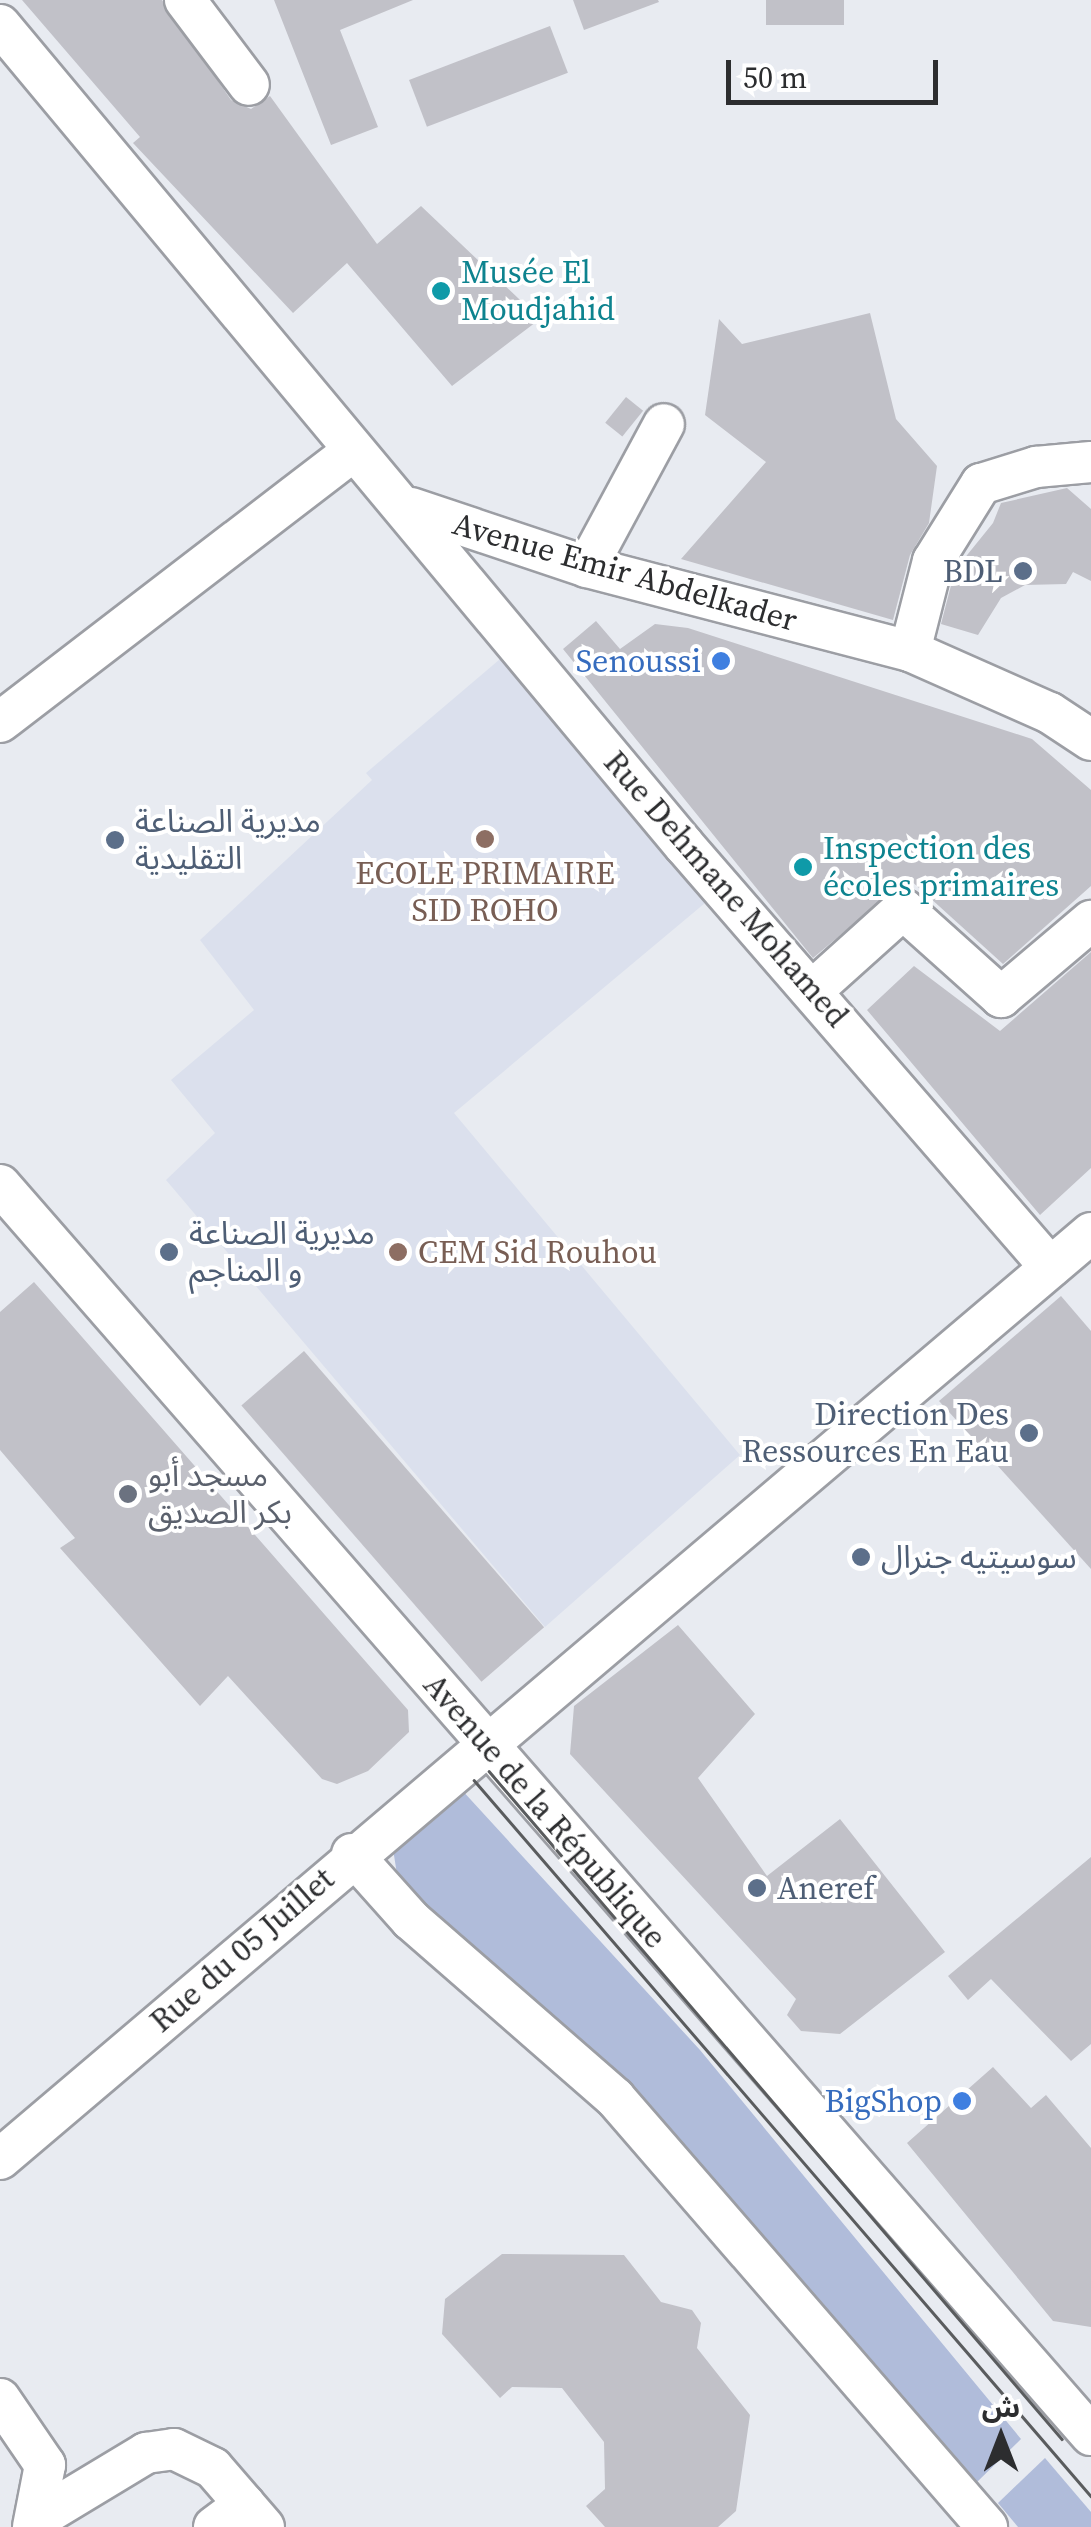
<!DOCTYPE html>
<meta charset="utf-8">
<style>
body{margin:0}
#map{position:relative;width:1091px;height:2527px;overflow:hidden;background:#e8ebf1;font-family:"Source Serif 4","Noto Sans Arabic",serif}
div>[style]{position:absolute}
.built>*{inset:0;background:#dbe0ed}
.green>*{inset:0;background:#b0bcda}
.building>*{inset:0;background:#c1c1c8;transform-origin:0 0}
.roads{filter:drop-shadow(2px 0 #9c9ea4) drop-shadow(-2px 0 #9c9ea4) drop-shadow(0 2px #9c9ea4) drop-shadow(0 -2px #9c9ea4)}
.minor>*{height:40px;margin:-20px;padding:0 20px;transform-origin:20px;border-radius:20px;background:#fff}
.tram>*{height:2.5px;margin:-1.25px;padding:0 1.25px;transform-origin:1.25px;border-radius:1.25px;background:#5a5c5e}
.dots>*{width:28px;height:28px;translate:-50% -50%;box-sizing:border-box;border:5px solid #fff;border-radius:50%}
span{translate:-50% -50%;white-space:nowrap;text-align:center;line-height:1.15;-webkit-text-stroke:8px #fff;paint-order:stroke}
.culture-label{font-size:32px;color:#0d838f}
.left{translate:0 -50%;text-align:left}
.service-label{font-size:32px;color:#4e5e75}
.right{translate:-100% -50%;text-align:right}
.street-label{font-size:32px;color:#2c2d2f}
.shop-label{font-size:32px;color:#366cbe}
.education-label{font-size:32px;color:#785e54}
.worship-label{font-size:32px;color:#5b616d}
.north{position:absolute;left:951px;top:2387px;width:100px;height:100px;-webkit-text-stroke:8px #fff;paint-order:stroke;rotate:0deg;font-size:28px;font-weight:700;line-height:40px;text-align:center;color:#2c2d2f}
.north::after{content:'';display:block;margin:auto;width:35px;height:45px;background:#2c2d2f;clip-path:polygon(50% 0,100% 100%,50% 72%,0 100%)}
.scale{position:absolute;left:726px;top:60px;width:212px;height:45px;box-sizing:border-box;border:5px solid #2c2d2f;border-top:0;padding-left:12px;font-size:30px;line-height:35px;white-space:nowrap;color:#2c2d2f;-webkit-text-stroke:8px #fff;paint-order:stroke}
</style>
<div id="map">
<div class="built">
<div style="clip-path:polygon(506px 654px,711px 898px,454px 1113px,740px 1455px,545px 1627px,166px 1180px,215px 1133px,171px 1080px,254px 1010px,200px 940px,372px 780px,366px 773px)"></div>
</div>
<div class="green">
<div style="clip-path:polygon(460px 1788px,700px 2050px,1021px 2439px,976px 2483px,623px 2086px,399px 1887px,393px 1849px)"></div>
<div style="clip-path:polygon(1045px 2458px,1091px 2512px,1091px 2527px,1018px 2527px,998px 2503px)"></div>
</div>
<div class="building">
<div style="clip-path:polygon(22px 0,162px 0,231px 100px,251px 109px,270px 96px,377px 244px,421px 206px,540px 319px,452px 386px,347px 263px,293px 313px,133px 143px,140px 137px)"></div>
<div style="clip-path:polygon(274px 0,413px 0,340px 30px,378px 127px,331px 145px)"></div>
<div style="clip-path:polygon(573px 0,658px 0,659px 2px,584px 30px)"></div>
<div style="left:766px;top:0;width:78px;height:25px"></div>
<div style="left:550px;top:26px;width:50px;height:151px;rotate:69deg"></div>
<div style="clip-path:polygon(870px 313px,896px 419px,937px 466px,929px 523px,910px 555px,893px 620px,681px 559px,766px 462px,705px 415px,719px 319px,742px 344px)"></div>
<div style="left:626px;top:397px;width:22px;height:33px;rotate:39deg"></div>
<div style="clip-path:polygon(1067px 488px,1091px 509px,1091px 581px,1073px 572px,1066px 584px,1025px 585px,1001px 598px,978px 635px,941px 624px,955px 570px,993px 523px,1001px 503px)"></div>
<div style="clip-path:polygon(596px 621px,620px 649px,655px 624px,688px 628px,1032px 739px,1091px 790px,1091px 886px,1003px 964px,908px 878px,813px 958px,563px 649px)"></div>
<div style="clip-path:polygon(1091px 952px,1091px 1168px,1040px 1215px,867px 1010px,914px 966px,1000px 1031px)"></div>
<div style="clip-path:polygon(34px 1282px,408px 1710px,409px 1732px,368px 1771px,337px 1784px,322px 1779px,228px 1676px,200px 1706px,60px 1548px,75px 1538px,0 1450px,0 1312px)"></div>
<div style="clip-path:polygon(1061px 1296px,1091px 1331px,1091px 1569px,939px 1401px)"></div>
<div style="left:304px;top:1351px;width:366px;height:83px;rotate:49deg"></div>
<div style="clip-path:polygon(678px 1625px,755px 1714px,698px 1778px,767px 1876px,840px 1819px,945px 1952px,840px 2034px,801px 2031px,787px 2015px,796px 1999px,570px 1754px,574px 1706px)"></div>
<div style="clip-path:polygon(1091px 1857px,1091px 2044px,1071px 2061px,991px 1979px,968px 2000px,948px 1976px)"></div>
<div style="clip-path:polygon(993px 2067px,1031px 2108px,1046px 2095px,1091px 2148px,1091px 2327px,1053px 2321px,907px 2143px)"></div>
<div style="clip-path:polygon(502px 2254px,624px 2255px,661px 2302px,692px 2310px,701px 2323px,697px 2348px,750px 2415px,736px 2511px,718px 2527px,605px 2527px,586px 2506px,605px 2489px,604px 2442px,562px 2388px,512px 2387px,500px 2398px,442px 2334px,445px 2299px)"></div>
</div>
<div class="roads">
<div class="minor">
<div style="left:185px;top:0;width:106px;rotate:53deg"></div>
<div style="left:0;top:25px;width:1068px;rotate:50.17deg"></div>
<div style="left:684px;top:845px;width:559px;rotate:49.06deg"></div>
<div style="left:411px;top:508px;width:186px;rotate:18.5deg"></div>
<div style="left:587px;top:567px;width:334px;rotate:14.6deg"></div>
<div style="left:910px;top:651px;width:153px;rotate:23.9deg"></div>
<div style="left:1050px;top:713px;width:49px;rotate:33.4deg"></div>
<div style="left:587px;top:567px;width:162px;rotate:-61.7deg"></div>
<div style="left:910px;top:651px;width:93px;rotate:-75.7deg"></div>
<div style="left:933px;top:561px;width:91px;rotate:-58.1deg"></div>
<div style="left:981px;top:484px;width:58px;rotate:-17.2deg"></div>
<div style="left:1036px;top:467px;width:55px;rotate:-5.2deg"></div>
<div style="left:0;top:722px;width:446px;rotate:-37.5deg"></div>
<div style="left:813px;top:990px;width:121px;rotate:-42deg"></div>
<div style="left:903px;top:909px;width:132px;rotate:41.9deg"></div>
<div style="left:1001px;top:997px;width:118px;rotate:-40.2deg"></div>
<div style="left:0;top:1185px;width:1659px;rotate:48.89deg"></div>
<div style="left:352px;top:1854px;width:89px;rotate:48.2deg"></div>
<div style="left:411px;top:1920px;width:271px;rotate:41.1deg"></div>
<div style="left:615px;top:2098px;width:568px;rotate:49.07deg"></div>
<div style="left:0;top:2159px;width:1431px;rotate:-40.32deg"></div>
<div style="left:0;top:2399px;width:80px;rotate:55.7deg"></div>
<div style="left:45px;top:2465px;width:63px;rotate:101deg"></div>
<div style="left:35px;top:2520px;width:130px;rotate:-31.1deg"></div>
<div style="left:146px;top:2453px;width:28px;rotate:-8deg"></div>
<div style="left:174px;top:2449px;width:43px;rotate:26deg"></div>
<div style="left:213px;top:2468px;width:78px;rotate:49.2deg"></div>
<div style="left:214px;top:2527px;width:38px;rotate:-37deg"></div>
</div>
</div>
<div class="tram">
<div style="left:489px;top:1771px;width:880px;rotate:49.38deg"></div>
<div style="left:474px;top:1780px;width:945px;rotate:49.25deg"></div>
</div>
<div class="dots">
<div style="left:441px;top:291px;background:#0f9aa8"></div>
<div style="left:1023px;top:571px;background:#5c6f8a"></div>
<div style="left:721px;top:661px;background:#3f7fe0"></div>
<div style="left:485px;top:839px;background:#8d6e63"></div>
<div style="left:115px;top:840px;background:#5c6f8a"></div>
<div style="left:803px;top:867px;background:#0f9aa8"></div>
<div style="left:169px;top:1252px;background:#5c6f8a"></div>
<div style="left:398px;top:1252px;background:#8d6e63"></div>
<div style="left:1029px;top:1433px;background:#5c6f8a"></div>
<div style="left:128px;top:1494px;background:#6b7280"></div>
<div style="left:861px;top:1557px;background:#5c6f8a"></div>
<div style="left:757px;top:1888px;background:#5c6f8a"></div>
<div style="left:962px;top:2101px;background:#3f7fe0"></div>
</div>
<div class="culture-label">
<span class="left" style="left:461px;top:291px">Musée El<br>Moudjahid</span>
<span class="left" style="left:823px;top:867px">Inspection des<br>écoles primaires</span>
</div>
<div class="service-label">
<span class="right" style="left:1003px;top:571px">BDL</span>
<span class="left" style="left:135px;top:840px">مديرية الصناعة<br>التقليدية</span>
<span class="left" style="left:189px;top:1252px">مديرية الصناعة<br>و المناجم</span>
<span class="right" style="left:1009px;top:1433px">Direction Des<br>Ressources En Eau</span>
<span class="left" style="left:881px;top:1557px">سوسيتيه جنرال</span>
<span class="left" style="left:777px;top:1888px">Aneref</span>
</div>
<div class="street-label">
<span style="left:625px;top:572px;rotate:16deg">Avenue Emir Abdelkader</span>
<span style="left:726px;top:889px;rotate:49deg">Rue Dehmane Mohamed</span>
<span style="left:545px;top:1811px;rotate:49deg">Avenue de la République</span>
<span style="left:242px;top:1950px;rotate:-41deg">Rue du 05 Juillet</span>
</div>
<div class="shop-label">
<span class="right" style="left:701px;top:661px">Senoussi</span>
<span class="right" style="left:942px;top:2101px">BigShop</span>
</div>
<div class="education-label">
<span style="left:485px;top:892px">ECOLE PRIMAIRE<br>SID ROHO</span>
<span class="left" style="left:418px;top:1252px">CEM Sid Rouhou</span>
</div>
<div class="worship-label">
<span class="left" style="left:148px;top:1494px">مسجد أبو<br>بكر الصديق</span>
</div>
<div class="north">ش</div>
<div class="scale">50 m</div>
</div>
